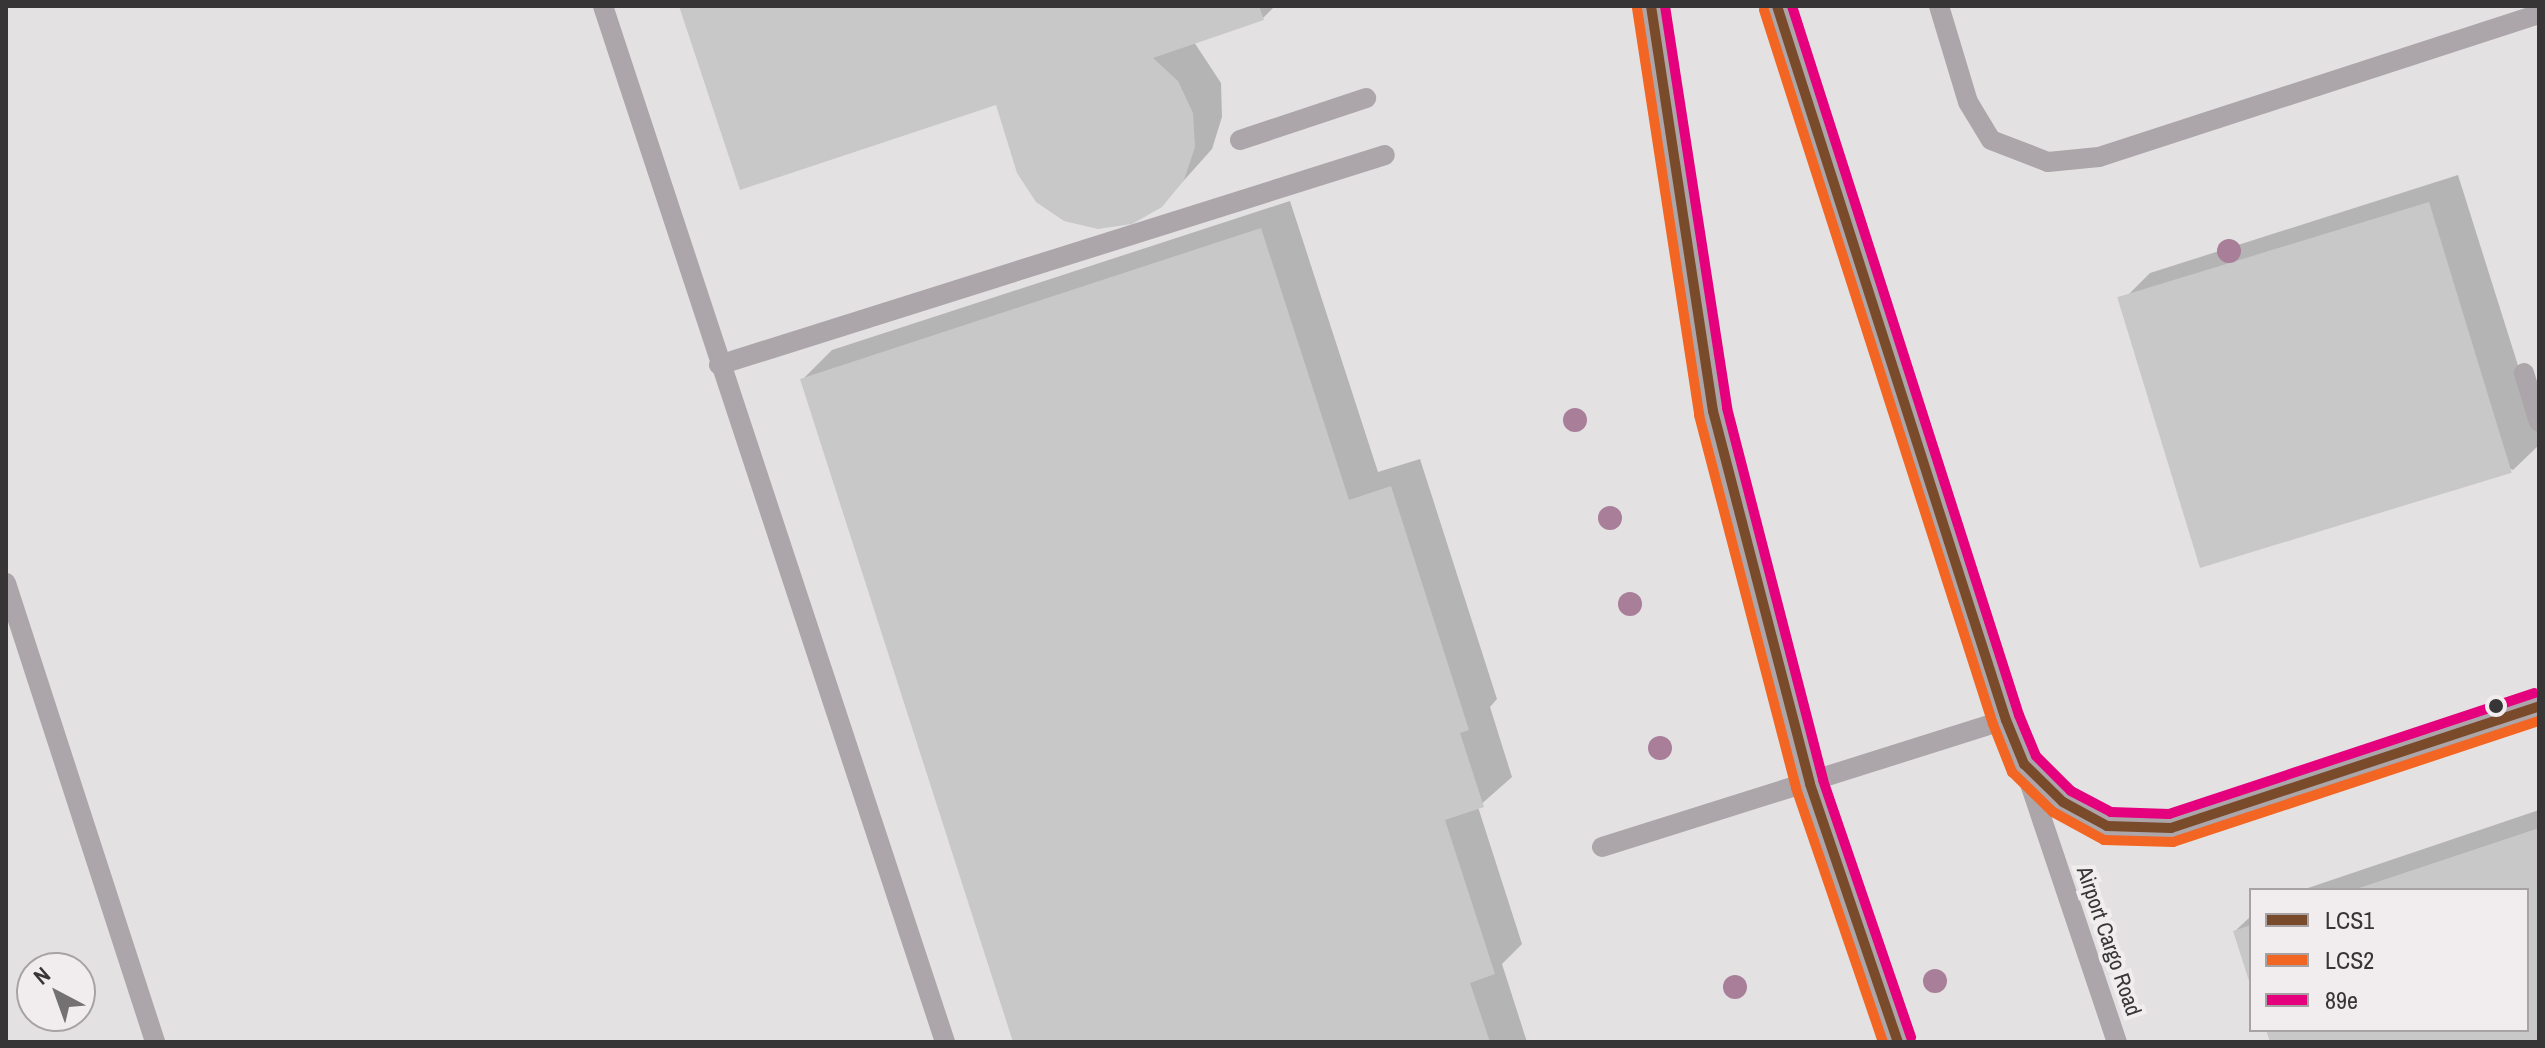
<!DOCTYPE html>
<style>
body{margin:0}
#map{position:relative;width:2545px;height:1048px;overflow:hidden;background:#e3e1e2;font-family:"Archivo Narrow",sans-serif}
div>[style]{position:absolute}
.shadow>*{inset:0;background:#0003}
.building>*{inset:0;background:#c9c8c9;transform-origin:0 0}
.lane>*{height:20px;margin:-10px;padding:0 10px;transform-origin:10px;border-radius:10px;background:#aca5a9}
.bus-1>*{height:10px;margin:-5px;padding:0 5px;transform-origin:5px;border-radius:5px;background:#7a4b2a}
.bus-2>*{height:10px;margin:-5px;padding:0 5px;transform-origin:5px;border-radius:5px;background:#f26522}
.bus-3>*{height:10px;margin:-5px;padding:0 5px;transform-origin:5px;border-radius:5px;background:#e5007d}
.trees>*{width:24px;height:24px;margin:-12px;border-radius:50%;background:#a87e99}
.dots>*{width:22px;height:22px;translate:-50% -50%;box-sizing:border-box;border:4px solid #f1edef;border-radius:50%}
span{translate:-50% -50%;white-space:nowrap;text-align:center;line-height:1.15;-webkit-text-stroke:8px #f1edef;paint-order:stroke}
.street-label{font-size:22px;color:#373536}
.frame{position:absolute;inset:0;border:8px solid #373536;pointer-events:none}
.legend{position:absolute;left:2249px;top:888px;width:280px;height:144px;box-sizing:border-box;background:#f1edef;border:2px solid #a7a3a5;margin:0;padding:10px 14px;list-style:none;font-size:24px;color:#373536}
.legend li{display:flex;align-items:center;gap:16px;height:40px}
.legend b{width:40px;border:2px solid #a7a3a5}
.north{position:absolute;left:16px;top:952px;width:80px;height:80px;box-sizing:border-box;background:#f1edef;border:2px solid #a7a3a5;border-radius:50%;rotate:319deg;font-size:22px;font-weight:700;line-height:32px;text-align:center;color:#373536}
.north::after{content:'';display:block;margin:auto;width:28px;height:36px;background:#737172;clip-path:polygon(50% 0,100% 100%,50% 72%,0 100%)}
</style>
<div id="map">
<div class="shadow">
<div style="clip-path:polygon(682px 6px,1275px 6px,1263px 18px,1194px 42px,1221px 83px,1222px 117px,1212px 149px,1161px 206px,997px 103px)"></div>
<div style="clip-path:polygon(2458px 175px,2539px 432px,2539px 445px,2513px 470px,2121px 302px,2150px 273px)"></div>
<div style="clip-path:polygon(1290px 201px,1378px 472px,1420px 459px,1497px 699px,1490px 707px,1512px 777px,1478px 807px,1522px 944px,1502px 964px,1527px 1042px,1016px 1042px,803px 379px,832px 350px)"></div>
<div style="clip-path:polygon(2539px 810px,2539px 1042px,2272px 1042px,2268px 1030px,2527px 1030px,2527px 890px,2302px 890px)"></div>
<div style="clip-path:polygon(2251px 916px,2251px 979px,2235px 931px)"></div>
</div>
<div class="building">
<div style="clip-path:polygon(679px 6px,1259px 6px,1264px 20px,1153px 58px,1178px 81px,1193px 113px,1195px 147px,1184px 180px,1162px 207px,1132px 224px,1098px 229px,1064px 221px,1036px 202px,1017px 173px,996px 105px,740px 190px)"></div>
<div style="left:2429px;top:202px;width:283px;height:326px;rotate:73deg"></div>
<div style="clip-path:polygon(1261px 228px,1349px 500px,1391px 486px,1469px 730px,1460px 733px,1484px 807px,1445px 820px,1495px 974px,1470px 983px,1490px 1042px,1013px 1042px,800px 379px)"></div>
<div style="clip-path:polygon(2539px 828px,2539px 1042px,2270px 1042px,2266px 1030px,2527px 1030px,2527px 890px,2356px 889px)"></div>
<div style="clip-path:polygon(2251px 925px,2251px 984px,2250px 984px,2233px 931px)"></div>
</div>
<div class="lane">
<div style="left:603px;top:6px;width:1091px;rotate:71.73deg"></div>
<div style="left:1651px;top:6px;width:410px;rotate:81.3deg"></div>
<div style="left:1713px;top:411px;width:385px;rotate:75.4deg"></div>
<div style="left:1810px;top:784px;width:273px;rotate:71.2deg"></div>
<div style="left:1777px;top:6px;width:750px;rotate:72.22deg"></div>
<div style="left:2006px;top:720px;width:48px;rotate:67.8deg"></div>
<div style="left:2024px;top:764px;width:54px;rotate:44.3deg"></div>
<div style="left:2063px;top:802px;width:50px;rotate:28.6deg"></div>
<div style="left:2107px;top:826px;width:64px;rotate:1.8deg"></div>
<div style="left:2171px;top:828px;width:388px;rotate:-18.3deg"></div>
<div style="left:1939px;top:6px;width:100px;rotate:73.2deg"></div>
<div style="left:1968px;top:102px;width:44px;rotate:58.8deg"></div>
<div style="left:1991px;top:140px;width:61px;rotate:21.1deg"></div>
<div style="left:2048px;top:162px;width:51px;rotate:-5.6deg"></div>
<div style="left:2099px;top:157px;width:463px;rotate:-18deg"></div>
<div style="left:1240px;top:140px;width:133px;rotate:-18.4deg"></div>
<div style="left:719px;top:365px;width:698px;rotate:-17.5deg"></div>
<div style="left:2524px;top:373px;width:51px;rotate:73deg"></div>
<div style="left:6px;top:583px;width:483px;rotate:72deg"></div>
<div style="left:2025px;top:769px;width:288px;rotate:71.4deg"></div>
<div style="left:1602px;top:847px;width:423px;rotate:-17.5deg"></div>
</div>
<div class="bus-1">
<div style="left:1651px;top:6px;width:410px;rotate:81.3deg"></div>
<div style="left:1713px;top:411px;width:385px;rotate:75.4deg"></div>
<div style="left:1810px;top:784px;width:273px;rotate:71.2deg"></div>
<div style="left:1777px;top:6px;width:750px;rotate:72.22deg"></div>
<div style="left:2006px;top:720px;width:48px;rotate:67.8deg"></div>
<div style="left:2024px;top:764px;width:54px;rotate:44.3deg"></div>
<div style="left:2063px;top:802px;width:50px;rotate:28.6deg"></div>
<div style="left:2107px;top:826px;width:64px;rotate:1.8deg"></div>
<div style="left:2171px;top:828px;width:388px;rotate:-18.3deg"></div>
</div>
<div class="bus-2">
<div style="left:1637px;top:8px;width:412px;rotate:81.3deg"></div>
<div style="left:1699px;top:415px;width:385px;rotate:75.4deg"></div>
<div style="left:1796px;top:788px;width:268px;rotate:71.1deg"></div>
<div style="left:1764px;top:10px;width:750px;rotate:72.22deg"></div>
<div style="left:1993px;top:724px;width:52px;rotate:68.4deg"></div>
<div style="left:2012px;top:772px;width:57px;rotate:44.3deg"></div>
<div style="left:2053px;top:812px;width:58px;rotate:28.8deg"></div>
<div style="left:2104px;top:840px;width:69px;rotate:1.7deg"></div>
<div style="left:2173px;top:842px;width:385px;rotate:-18.3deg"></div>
</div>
<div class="bus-3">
<div style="left:1665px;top:6px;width:407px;rotate:81.2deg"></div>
<div style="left:1727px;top:408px;width:384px;rotate:75.5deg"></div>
<div style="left:1823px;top:780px;width:272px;rotate:71.1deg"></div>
<div style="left:1792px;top:6px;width:744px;rotate:72.25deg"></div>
<div style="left:2019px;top:715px;width:44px;rotate:67.5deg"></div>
<div style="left:2036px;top:756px;width:49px;rotate:45deg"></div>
<div style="left:2071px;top:791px;width:45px;rotate:27.7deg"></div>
<div style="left:2111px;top:812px;width:58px;rotate:2deg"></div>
<div style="left:2169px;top:814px;width:385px;rotate:-18.3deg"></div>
</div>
<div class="trees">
<div style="left:2229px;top:251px"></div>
<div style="left:1575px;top:420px"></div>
<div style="left:1610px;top:518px"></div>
<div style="left:1630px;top:604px"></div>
<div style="left:1660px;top:748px"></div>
<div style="left:1935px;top:981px"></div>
<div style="left:1735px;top:987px"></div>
</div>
<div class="dots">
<div style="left:2496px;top:706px;background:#373536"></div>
</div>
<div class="street-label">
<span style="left:2109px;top:941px;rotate:71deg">Airport Cargo Road</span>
</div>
<div class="frame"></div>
<ul class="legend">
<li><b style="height:10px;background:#7a4b2a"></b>LCS1</li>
<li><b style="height:10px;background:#f26522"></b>LCS2</li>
<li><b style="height:10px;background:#e5007d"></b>89e</li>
</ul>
<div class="north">N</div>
</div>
